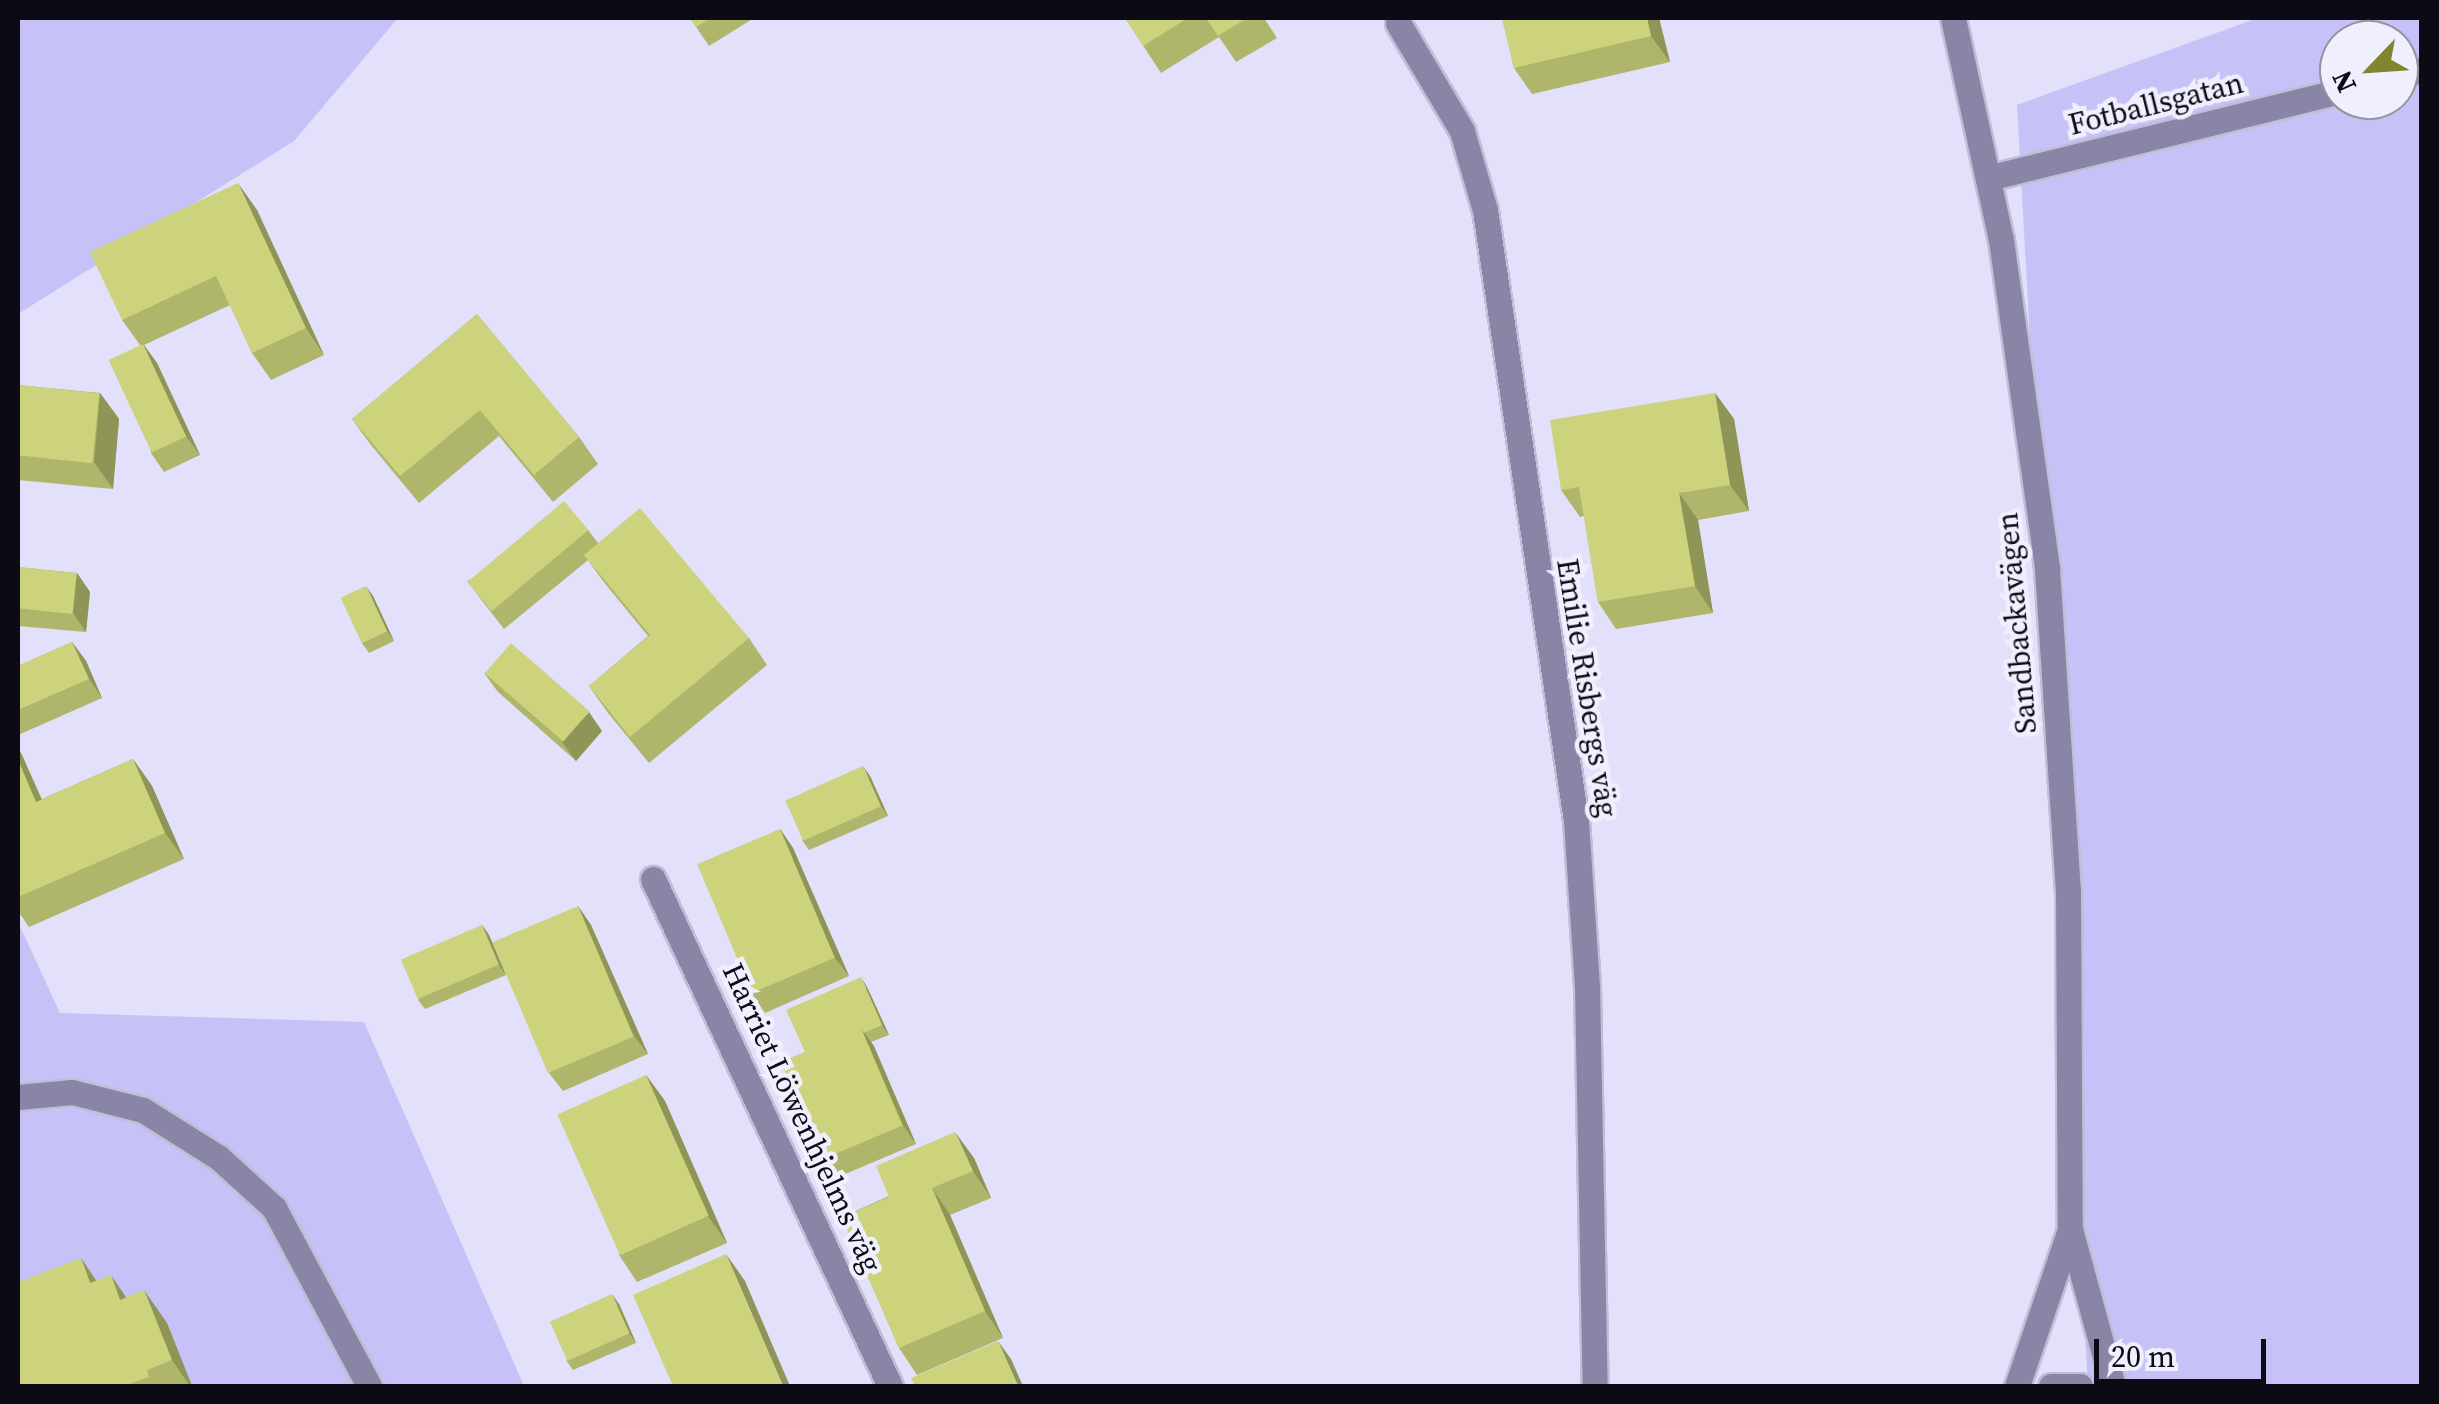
<!DOCTYPE html>
<meta charset="utf-8">
<style>
body{margin:0}
#map{position:relative;width:2439px;height:1404px;overflow:hidden;background:#e2e0fb;font-family:"Source Serif 4",serif}
div>[style]{position:absolute}
.green>*{inset:0;background:#c6c1f6}
.roads{filter:drop-shadow(2px 0 #c0bed6) drop-shadow(-2px 0 #c0bed6) drop-shadow(0 2px #c0bed6) drop-shadow(0 -2px #c0bed6)}
.service>*{height:25px;margin:-12.5px;padding:0 12.5px;transform-origin:12.5px;border-radius:12.5px;background:#8885a6}
.minor>*{height:25px;margin:-12.5px;padding:0 12.5px;transform-origin:12.5px;border-radius:12.5px;background:#8885a6}
.tertiary>*{height:25px;margin:-12.5px;padding:0 12.5px;transform-origin:12.5px;border-radius:12.5px;background:#8885a6}
.wall>*{inset:0;background:#afb56b}
.shaded-wall>*{inset:0;background:#8f9457}
.building>*{inset:0;background:#ccd37c;transform-origin:0 0}
span{translate:-50% -50%;white-space:nowrap;text-align:center;line-height:1.15;-webkit-text-stroke:9px #f0effd;paint-order:stroke}
.street-label{font-size:30px;color:#0c0a15}
.frame{position:absolute;inset:0;border:20px solid #0c0a15;pointer-events:none}
.north{position:absolute;left:2319px;top:20px;width:100px;height:100px;box-sizing:border-box;background:#f0effd;border:2px solid #9593a0;border-radius:50%;rotate:245deg;font-size:28px;font-weight:700;line-height:40px;text-align:center;color:#0c0a15}
.north::after{content:'';display:block;margin:auto;width:35px;height:45px;background:#808530;clip-path:polygon(50% 0,100% 100%,50% 72%,0 100%)}
.scale{position:absolute;left:2094px;top:1339px;width:172px;height:45px;box-sizing:border-box;border:5px solid #0c0a15;border-top:0;padding-left:12px;font-size:30px;line-height:35px;white-space:nowrap;color:#0c0a15;-webkit-text-stroke:8px #f0effd;paint-order:stroke}
</style>
<div id="map">
<div class="green">
<div style="clip-path:polygon(18px 18px,398px 18px,294px 141px,18px 314px)"></div>
<div style="clip-path:polygon(evenodd,2258px 18px,2421px 18px,2421px 1386px,2088px 1386px,2017px 105px,2258px 18px,2339px 40px,2399px 40px,2399px 100px,2339px 100px,2339px 40px)"></div>
<div style="clip-path:polygon(18px 922px,60px 1013px,364px 1022px,524px 1386px,18px 1386px)"></div>
</div>
<div class="roads">
<div class="service">
<div style="left:18px;top:1097px;width:54px;rotate:-5.3deg"></div>
<div style="left:72px;top:1092px;width:73px;rotate:14.2deg"></div>
<div style="left:143px;top:1110px;width:89px;rotate:32.1deg"></div>
<div style="left:218px;top:1157px;width:76px;rotate:42.3deg"></div>
<div style="left:274px;top:1208px;width:202px;rotate:61.9deg"></div>
</div>
<div class="minor">
<div style="left:1398px;top:23px;width:126px;rotate:59.3deg"></div>
<div style="left:1462px;top:131px;width:82px;rotate:73.8deg"></div>
<div style="left:1485px;top:210px;width:618px;rotate:81.53deg"></div>
<div style="left:1576px;top:821px;width:166px;rotate:86.2deg"></div>
<div style="left:1587px;top:987px;width:399px;rotate:88.9deg"></div>
<div style="left:2399px;top:76px;width:24px;rotate:-15deg"></div>
<div style="left:1988px;top:178px;width:362px;rotate:-13.9deg"></div>
<div style="left:653px;top:879px;width:560px;rotate:64.95deg"></div>
</div>
<div class="tertiary">
<div style="left:1953px;top:18px;width:227px;rotate:77.8deg"></div>
<div style="left:2001px;top:240px;width:331px;rotate:82deg"></div>
<div style="left:2047px;top:568px;width:323px;rotate:86.3deg"></div>
<div style="left:2068px;top:890px;width:339px;rotate:89.7deg"></div>
<div style="left:2070px;top:1229px;width:163px;rotate:74.7deg"></div>
<div style="left:2017px;top:1386px;width:166px;rotate:-71.3deg"></div>
<div style="left:2051px;top:1386px;width:29px"></div>
</div>
</div>
<div class="wall">
<div style="clip-path:polygon(690px 18px,754px 18px,709px 46px)"></div>
<div style="clip-path:polygon(1125px 18px,1264px 18px,1277px 38px,1236px 62px,1219px 37px,1161px 73px)"></div>
<div style="clip-path:polygon(1502px 18px,1659px 18px,1670px 62px,1532px 94px,1514px 68px)"></div>
<div style="clip-path:polygon(257px 210px,324px 355px,271px 380px,252px 353px,230px 305px,144px 345px,157px 363px,200px 455px,164px 472px,151px 453px,140px 345px,122px 320px)"></div>
<div style="clip-path:polygon(477px 314px,579px 437px,598px 464px,553px 502px,499px 436px,419px 503px,371px 445px,352px 419px)"></div>
<div style="clip-path:polygon(18px 385px,100px 393px,119px 419px,113px 489px,18px 480px)"></div>
<div style="clip-path:polygon(1715px 393px,1734px 419px,1749px 511px,1698px 520px,1713px 613px,1616px 629px,1598px 602px,1584px 516px,1580px 517px,1561px 490px)"></div>
<div style="clip-path:polygon(588px 530px,598px 543px,749px 638px,767px 665px,649px 763px,608px 713px,589px 686px,648px 636px,603px 581px,588px 560px,504px 629px,467px 581px)"></div>
<div style="clip-path:polygon(18px 567px,77px 573px,90px 592px,86px 632px,18px 626px)"></div>
<div style="clip-path:polygon(373px 596px,394px 641px,369px 653px,362px 643px)"></div>
<div style="clip-path:polygon(72px 642px,86px 661px,102px 698px,18px 735px,18px 666px)"></div>
<div style="clip-path:polygon(484px 673px,602px 731px,576px 761px,498px 692px)"></div>
<div style="clip-path:polygon(18px 748px,22px 755px,42px 799px,133px 759px,152px 786px,184px 859px,29px 927px,18px 911px)"></div>
<div style="clip-path:polygon(870px 776px,888px 816px,809px 850px,802px 840px)"></div>
<div style="clip-path:polygon(780px 829px,793px 848px,849px 976px,765px 1013px,752px 994px)"></div>
<div style="clip-path:polygon(578px 906px,591px 925px,648px 1054px,563px 1091px,549px 1073px)"></div>
<div style="clip-path:polygon(482px 925px,489px 935px,506px 975px,425px 1009px,418px 1000px)"></div>
<div style="clip-path:polygon(867px 987px,889px 1035px,871px 1042px,916px 1144px,836px 1178px,823px 1159px)"></div>
<div style="clip-path:polygon(646px 1075px,665px 1101px,727px 1243px,637px 1282px,619px 1255px)"></div>
<div style="clip-path:polygon(974px 1158px,991px 1198px,950px 1215px,1003px 1338px,917px 1375px,899px 1348px,842px 1217px)"></div>
<div style="clip-path:polygon(97px 1281px,126px 1297px,167px 1323px,192px 1386px,18px 1386px)"></div>
<div style="clip-path:polygon(619px 1304px,636px 1343px,573px 1370px,566px 1360px)"></div>
</div>
<div class="shaded-wall">
<div style="clip-path:polygon(1647px 18px,1659px 18px,1670px 62px,1651px 36px)"></div>
<div style="clip-path:polygon(238px 183px,257px 210px,324px 355px,306px 328px)"></div>
<div style="clip-path:polygon(143px 344px,157px 363px,200px 455px,186px 436px)"></div>
<div style="clip-path:polygon(100px 393px,119px 419px,113px 489px,94px 462px)"></div>
<div style="clip-path:polygon(1715px 393px,1734px 419px,1749px 511px,1730px 485px)"></div>
<div style="clip-path:polygon(1679px 493px,1698px 520px,1713px 613px,1695px 586px)"></div>
<div style="clip-path:polygon(77px 573px,90px 592px,86px 632px,73px 613px)"></div>
<div style="clip-path:polygon(366px 586px,373px 596px,394px 641px,387px 631px)"></div>
<div style="clip-path:polygon(72px 642px,86px 661px,102px 698px,89px 679px)"></div>
<div style="clip-path:polygon(589px 712px,602px 731px,576px 761px,562px 742px)"></div>
<div style="clip-path:polygon(18px 748px,22px 755px,54px 829px,36px 802px,18px 760px)"></div>
<div style="clip-path:polygon(133px 759px,152px 786px,184px 859px,165px 833px)"></div>
<div style="clip-path:polygon(863px 766px,870px 776px,888px 816px,881px 806px)"></div>
<div style="clip-path:polygon(780px 829px,793px 848px,849px 976px,835px 958px)"></div>
<div style="clip-path:polygon(578px 906px,591px 925px,648px 1054px,634px 1036px)"></div>
<div style="clip-path:polygon(482px 925px,489px 935px,506px 975px,499px 965px)"></div>
<div style="clip-path:polygon(861px 977px,867px 987px,889px 1035px,882px 1025px)"></div>
<div style="clip-path:polygon(861px 1028px,874px 1046px,916px 1144px,903px 1125px)"></div>
<div style="clip-path:polygon(646px 1075px,665px 1101px,727px 1243px,708px 1216px)"></div>
<div style="clip-path:polygon(955px 1132px,974px 1158px,991px 1198px,973px 1171px)"></div>
<div style="clip-path:polygon(932px 1188px,950px 1215px,1003px 1338px,985px 1311px)"></div>
<div style="clip-path:polygon(726px 1254px,745px 1281px,790px 1386px,783px 1386px)"></div>
<div style="clip-path:polygon(81px 1258px,104px 1292px,90px 1283px)"></div>
<div style="clip-path:polygon(111px 1275px,134px 1309px,120px 1300px)"></div>
<div style="clip-path:polygon(144px 1290px,167px 1323px,192px 1386px,190px 1386px,172px 1360px)"></div>
<div style="clip-path:polygon(612px 1294px,619px 1304px,636px 1343px,629px 1333px)"></div>
<div style="clip-path:polygon(998px 1341px,1011px 1359px,1023px 1386px,1018px 1386px)"></div>
</div>
<div class="building">
<div style="clip-path:polygon(690px 18px,711px 18px,696px 27px)"></div>
<div style="clip-path:polygon(1125px 18px,1188px 18px,1143px 46px)"></div>
<div style="clip-path:polygon(1206px 18px,1247px 18px,1218px 36px)"></div>
<div style="clip-path:polygon(1502px 18px,1647px 18px,1651px 36px,1514px 68px)"></div>
<div style="clip-path:polygon(238px 183px,306px 328px,252px 353px,216px 276px,122px 320px,90px 252px)"></div>
<div style="clip-path:polygon(477px 314px,579px 437px,534px 475px,480px 410px,400px 476px,352px 419px)"></div>
<div style="left:143px;top:344px;width:102px;height:38px;rotate:65deg"></div>
<div style="left:18px;top:385px;width:82px;height:70px;rotate:6deg"></div>
<div style="clip-path:polygon(1715px 393px,1730px 485px,1679px 493px,1695px 586px,1598px 602px,1579px 487px,1561px 490px,1550px 420px)"></div>
<div style="left:564px;top:501px;width:38px;height:126px;rotate:50deg"></div>
<div style="clip-path:polygon(640px 508px,749px 638px,630px 737px,589px 686px,650px 635px,584px 555px)"></div>
<div style="left:18px;top:567px;width:59px;height:41px;rotate:6deg"></div>
<div style="left:366px;top:586px;width:50px;height:28px;rotate:65deg"></div>
<div style="clip-path:polygon(72px 642px,89px 679px,18px 710px,18px 666px)"></div>
<div style="left:511px;top:643px;width:104px;height:40px;rotate:41deg"></div>
<div style="clip-path:polygon(133px 759px,165px 833px,18px 897px,18px 760px,36px 802px)"></div>
<div style="left:863px;top:766px;width:44px;height:85px;rotate:66deg"></div>
<div style="left:780px;top:829px;width:140px;height:90px;rotate:67deg"></div>
<div style="left:578px;top:906px;width:142px;height:93px;rotate:67deg"></div>
<div style="left:482px;top:925px;width:43px;height:88px;rotate:67deg"></div>
<div style="clip-path:polygon(861px 977px,882px 1025px,864px 1033px,861px 1028px,805px 1052px,786px 1010px)"></div>
<div style="left:861px;top:1028px;width:106px;height:87px;rotate:67deg"></div>
<div style="left:646px;top:1075px;width:154px;height:97px;rotate:66deg"></div>
<div style="clip-path:polygon(955px 1132px,973px 1171px,932px 1188px,985px 1311px,899px 1348px,842px 1217px,889px 1197px,876px 1166px)"></div>
<div style="clip-path:polygon(726px 1254px,783px 1386px,673px 1386px,633px 1295px)"></div>
<div style="clip-path:polygon(81px 1258px,90px 1283px,111px 1275px,120px 1300px,144px 1290px,172px 1360px,147px 1370px,149px 1377px,124px 1386px,18px 1386px,18px 1282px)"></div>
<div style="left:612px;top:1294px;width:43px;height:68px;rotate:66deg"></div>
<div style="clip-path:polygon(998px 1341px,1018px 1386px,915px 1386px,911px 1378px)"></div>
</div>
<div class="street-label">
<span style="left:2156px;top:104px;rotate:-14deg">Fotballsgatan</span>
<span style="left:2017px;top:623px;rotate:-95deg">Sandbackavägen</span>
<span style="left:1587px;top:688px;rotate:81deg">Emilie Risbergs väg</span>
<span style="left:802px;top:1118px;rotate:65deg">Harriet Löwenhjelms väg</span>
</div>
<div class="frame"></div>
<div class="north">N</div>
<div class="scale">20 m</div>
</div>
